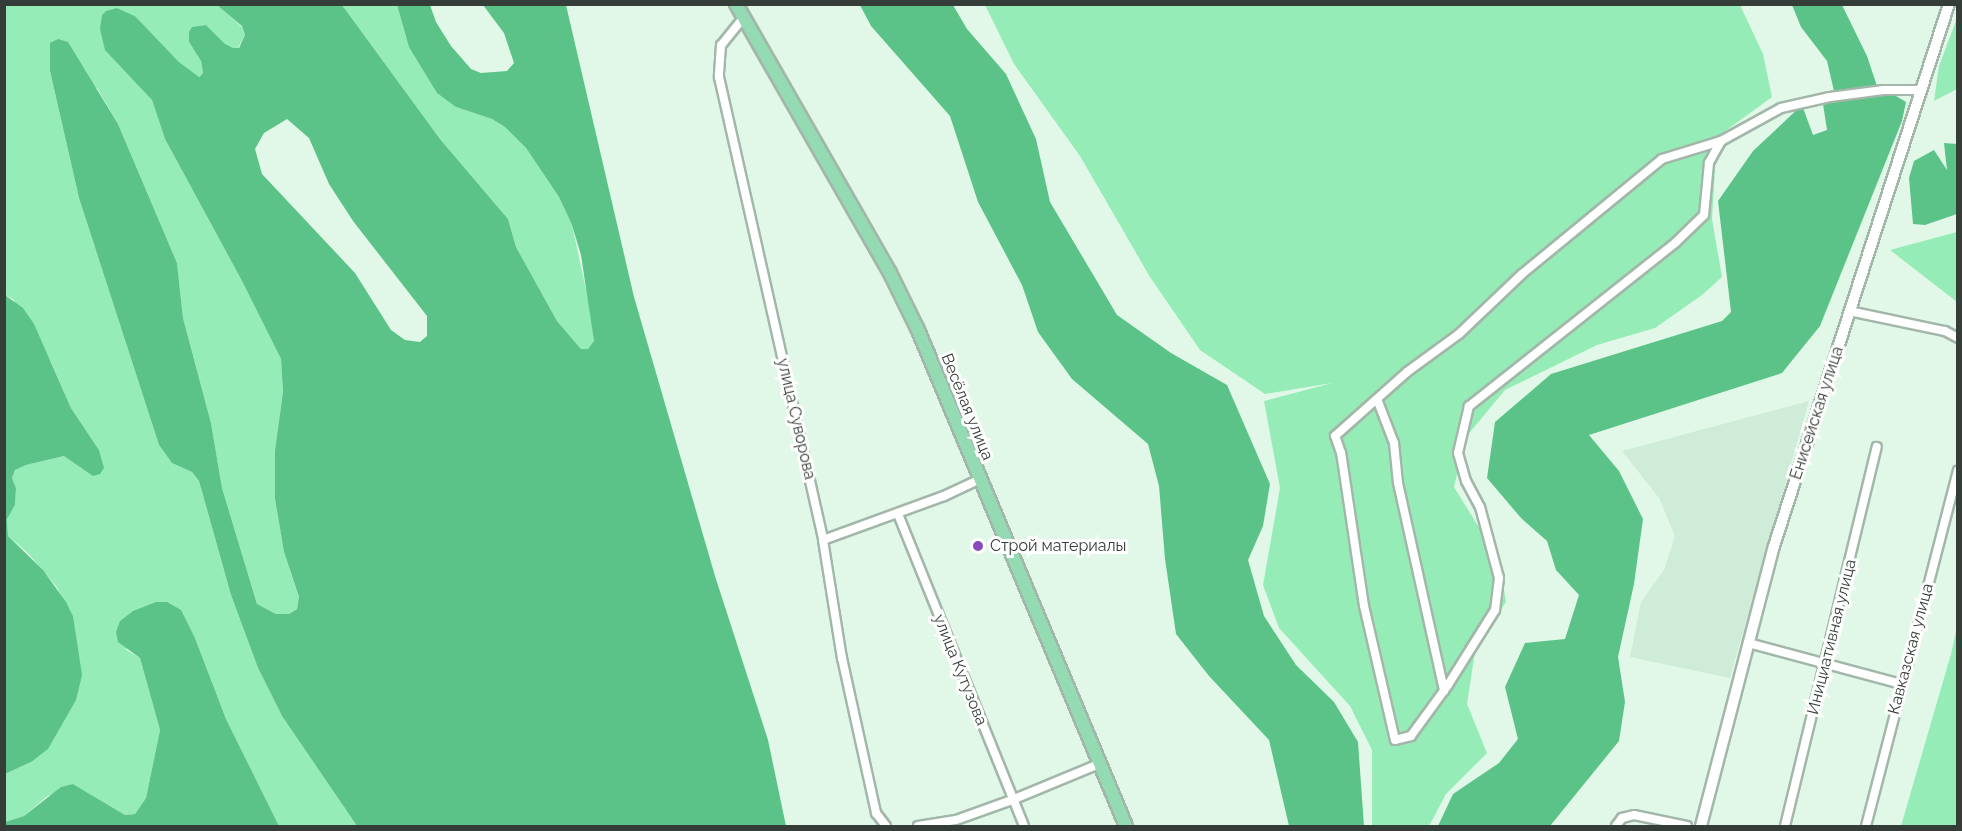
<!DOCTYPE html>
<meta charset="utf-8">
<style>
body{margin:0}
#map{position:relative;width:1962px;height:831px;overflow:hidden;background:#e1f8e8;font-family:Raleway,sans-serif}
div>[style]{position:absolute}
.built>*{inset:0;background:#ceecd7}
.green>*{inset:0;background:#96ecb6}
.water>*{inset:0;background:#5cc388}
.roads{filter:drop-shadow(2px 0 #a2b7a9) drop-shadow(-2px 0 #a2b7a9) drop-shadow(0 2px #a2b7a9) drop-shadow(0 -2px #a2b7a9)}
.street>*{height:8px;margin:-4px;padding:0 4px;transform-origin:4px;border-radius:4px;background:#fff}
.secondary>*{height:10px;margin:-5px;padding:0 5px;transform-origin:5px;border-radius:5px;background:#fff}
.primary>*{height:12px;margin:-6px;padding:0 6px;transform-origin:6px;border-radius:6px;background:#94dab3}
.dots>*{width:16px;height:16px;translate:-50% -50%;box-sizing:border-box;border:3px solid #fefefe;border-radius:50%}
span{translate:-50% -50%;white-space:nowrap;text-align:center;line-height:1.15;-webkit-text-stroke:6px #fefefe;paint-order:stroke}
.street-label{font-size:16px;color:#343d37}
.poi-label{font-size:16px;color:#343d37}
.left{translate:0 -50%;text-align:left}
.frame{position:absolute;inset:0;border:6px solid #343d37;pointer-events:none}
</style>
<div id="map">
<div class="built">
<div style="clip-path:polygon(1809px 401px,1730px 678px,1630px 657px,1641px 602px,1664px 570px,1675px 536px,1659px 498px,1622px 451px)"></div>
</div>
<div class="green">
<div style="clip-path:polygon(217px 4px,242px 27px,245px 35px,238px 48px,233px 48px,225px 45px,206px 25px,192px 27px,189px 42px,201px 61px,203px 73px,198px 77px,179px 62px,135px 16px,117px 8px,138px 84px,152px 100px,165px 139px,242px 281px,281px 359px,283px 392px,275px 450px,275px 499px,284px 552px,299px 598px,297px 609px,289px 614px,276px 614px,257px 604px,222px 488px,211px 423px,183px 318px,177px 263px,118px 124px,97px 88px,50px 71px,79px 198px,159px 445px,172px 463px,192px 472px,199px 481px,231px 595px,258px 668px,282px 716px,357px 826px,279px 826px,226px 719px,195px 638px,125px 649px,140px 658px,160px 730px,146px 798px,135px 814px,125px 815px,73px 784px,46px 797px,24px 816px,5px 822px,5px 774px,31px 762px,74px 631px,73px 616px,56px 586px,28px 553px,8px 536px,7px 518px,15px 505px,16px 488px,12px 478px,15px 470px,26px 465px,64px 456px,74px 460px,82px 469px,99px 450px,71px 408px,51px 362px,13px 299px,5px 295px,5px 5px)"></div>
<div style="clip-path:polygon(342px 5px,397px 5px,409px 47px,456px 107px,492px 119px,505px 127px,526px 148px,559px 197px,572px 225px,590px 308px,594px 341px,589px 349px,581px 349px,557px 321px,516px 247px,508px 219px,440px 139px)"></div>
<div style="clip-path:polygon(985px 5px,1740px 5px,1763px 54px,1772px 97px,1717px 137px,1712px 219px,1722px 277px,1702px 295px,1655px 328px,1597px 345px,1505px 390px,1466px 437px,1454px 487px,1499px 560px,1506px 602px,1476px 645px,1467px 704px,1487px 753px,1446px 794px,1429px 826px,1372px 826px,1372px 750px,1350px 706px,1279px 628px,1263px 585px,1280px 488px,1264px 401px,1332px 383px,1265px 394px,1200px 350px,1150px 277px,1080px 156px,1014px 64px)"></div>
<div style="clip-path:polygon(1957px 18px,1957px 89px,1934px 101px,1939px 66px)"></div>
<div style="clip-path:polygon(1957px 232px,1958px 232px,1957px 302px,1890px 250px)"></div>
<div style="clip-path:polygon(1957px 627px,1957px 826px,1901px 826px,1951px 654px)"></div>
</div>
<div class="water">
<div style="clip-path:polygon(evenodd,217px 5px,342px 5px,440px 139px,508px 219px,516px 247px,557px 321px,581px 349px,588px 349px,594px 341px,581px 255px,572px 225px,559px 197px,526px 148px,505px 127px,492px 119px,456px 107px,437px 93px,409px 47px,397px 5px,430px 5px,436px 22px,451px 46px,471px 69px,481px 73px,507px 71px,514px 63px,504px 33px,483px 5px,566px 5px,634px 297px,715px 576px,768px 740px,786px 826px,357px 826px,282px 716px,258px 668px,231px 595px,199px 481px,192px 472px,172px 463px,159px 445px,79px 198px,50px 71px,50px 43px,58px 39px,68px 42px,118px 124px,177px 263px,183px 318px,211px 423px,222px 488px,257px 604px,276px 614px,289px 614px,297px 609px,299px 597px,284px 552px,275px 499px,275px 450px,283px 392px,281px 359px,242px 281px,165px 139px,152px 100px,105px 50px,100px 29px,102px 15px,106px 11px,117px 8px,135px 16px,179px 62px,199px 77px,203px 73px,201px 61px,189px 42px,189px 32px,192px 27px,206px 25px,225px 44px,233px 48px,239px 48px,245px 35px,242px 26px,217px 5px,287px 119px,309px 138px,329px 184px,353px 221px,427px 316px,427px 336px,420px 342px,405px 340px,391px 330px,355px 273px,262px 174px,255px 149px,264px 133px,287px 119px)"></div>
<div style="clip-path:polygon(860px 5px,953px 5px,967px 29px,1006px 74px,1036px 139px,1050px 202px,1117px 315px,1171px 353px,1227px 385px,1270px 484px,1263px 526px,1248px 560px,1264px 616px,1296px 665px,1334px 702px,1358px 742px,1364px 826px,1289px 826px,1269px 740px,1209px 676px,1176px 634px,1165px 559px,1159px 486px,1148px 444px,1072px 379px,1038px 332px,1022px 285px,978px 202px,950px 116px,871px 26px)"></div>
<div style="clip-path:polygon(1792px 5px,1842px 5px,1867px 56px,1877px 86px,1834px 91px,1827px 61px,1801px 27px)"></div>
<div style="clip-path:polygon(1885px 95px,1896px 96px,1906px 102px,1902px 121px,1820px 326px,1782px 373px,1589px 435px,1619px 471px,1643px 519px,1634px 584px,1618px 657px,1625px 702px,1619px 741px,1550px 826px,1438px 826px,1453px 794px,1499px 763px,1518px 739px,1505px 687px,1525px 643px,1565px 639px,1579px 595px,1556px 570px,1547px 541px,1521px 518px,1487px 478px,1495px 422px,1551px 374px,1722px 321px,1731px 312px,1718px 201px,1753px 151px,1802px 105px,1813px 135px,1827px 130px,1823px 104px)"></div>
<div style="clip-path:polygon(1944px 143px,1957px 144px,1957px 214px,1925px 225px,1913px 224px,1909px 178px,1914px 161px,1934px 150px,1947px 170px)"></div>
<div style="clip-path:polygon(5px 295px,23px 308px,34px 324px,71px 408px,99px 450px,104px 468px,100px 474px,93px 476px,64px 456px,26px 465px,15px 470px,12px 478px,16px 488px,15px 505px,7px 519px,8px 536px,43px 570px,66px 602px,73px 616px,82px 675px,76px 700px,48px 749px,31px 762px,5px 774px)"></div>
<div style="clip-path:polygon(167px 602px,181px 610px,195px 638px,226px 719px,279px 826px,5px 826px,5px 822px,24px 816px,61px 787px,73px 784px,125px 815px,135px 814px,146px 798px,160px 730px,140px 658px,118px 642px,116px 632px,120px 621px,133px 611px,156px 602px)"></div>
</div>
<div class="roads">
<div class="street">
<div style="left:744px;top:17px;width:36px;rotate:129deg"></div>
<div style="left:721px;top:45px;width:32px;rotate:94deg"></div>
<div style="left:719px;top:77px;width:475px;rotate:77.3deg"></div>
<div style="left:823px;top:540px;width:120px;rotate:80.9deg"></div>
<div style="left:842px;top:658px;width:159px;rotate:77.6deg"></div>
<div style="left:876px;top:813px;width:16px;rotate:52deg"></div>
<div style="left:1721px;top:141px;width:25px;rotate:119deg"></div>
<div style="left:1709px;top:163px;width:52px;rotate:95.5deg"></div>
<div style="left:1704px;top:215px;width:40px;rotate:136deg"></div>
<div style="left:1675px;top:243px;width:263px;rotate:141.6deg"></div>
<div style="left:1469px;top:406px;width:48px;rotate:103.2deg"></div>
<div style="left:1458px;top:453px;width:29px;rotate:74deg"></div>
<div style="left:1466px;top:481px;width:30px;rotate:62deg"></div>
<div style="left:1480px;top:507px;width:73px;rotate:75deg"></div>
<div style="left:1499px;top:578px;width:32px;rotate:97deg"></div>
<div style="left:1495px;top:610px;width:89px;rotate:122.1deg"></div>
<div style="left:1448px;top:685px;width:63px;rotate:126deg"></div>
<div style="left:1411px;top:736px;width:16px;rotate:166deg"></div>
<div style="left:1395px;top:740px;width:138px;rotate:-103deg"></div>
<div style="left:1364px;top:606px;width:155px;rotate:-98.5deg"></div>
<div style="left:1341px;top:453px;width:18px;rotate:-109deg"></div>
<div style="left:1335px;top:436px;width:96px;rotate:-41.6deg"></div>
<div style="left:1407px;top:372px;width:64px;rotate:-36.2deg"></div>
<div style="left:1459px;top:334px;width:87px;rotate:-43.6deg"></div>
<div style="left:1522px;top:274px;width:181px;rotate:-39.4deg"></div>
<div style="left:1662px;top:159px;width:62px;rotate:-17deg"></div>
<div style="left:1721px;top:141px;width:68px;rotate:-28.8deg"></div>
<div style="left:1781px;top:108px;width:50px;rotate:-12.7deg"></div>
<div style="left:1830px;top:97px;width:54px;rotate:-7.4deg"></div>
<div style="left:1884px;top:90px;width:38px"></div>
<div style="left:1849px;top:311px;width:98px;rotate:11.8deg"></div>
<div style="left:1945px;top:331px;width:15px;rotate:28deg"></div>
<div style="left:1377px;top:399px;width:47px;rotate:68.9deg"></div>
<div style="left:1394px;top:443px;width:40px;rotate:84.3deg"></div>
<div style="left:1398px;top:483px;width:213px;rotate:77.5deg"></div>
<div style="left:898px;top:514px;width:336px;rotate:68deg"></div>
<div style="left:823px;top:540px;width:129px;rotate:-20deg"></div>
<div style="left:944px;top:496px;width:38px;rotate:-25deg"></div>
<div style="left:1748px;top:643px;width:158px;rotate:15deg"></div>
<div style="left:918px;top:826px;width:38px;rotate:-9deg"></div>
<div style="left:956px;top:820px;width:59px;rotate:-19.7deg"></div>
<div style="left:1012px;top:800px;width:94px;rotate:-22.5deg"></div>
<div style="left:1616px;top:826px;width:10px;rotate:-53deg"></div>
<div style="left:1622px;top:818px;width:12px;rotate:-14deg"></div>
<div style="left:1634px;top:815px;width:54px;rotate:11.7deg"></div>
<div style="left:1785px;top:826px;width:390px;rotate:-76.4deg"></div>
<div style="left:1866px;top:826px;width:367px;rotate:-75.5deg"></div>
</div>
<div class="secondary">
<div style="left:1701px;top:826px;width:289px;rotate:-75.4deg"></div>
<div style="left:1774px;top:546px;width:570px;rotate:-72.11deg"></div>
</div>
<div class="primary">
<div style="left:736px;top:4px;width:310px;rotate:60.2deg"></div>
<div style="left:890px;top:273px;width:64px;rotate:63.8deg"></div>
<div style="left:918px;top:330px;width:538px;rotate:67.25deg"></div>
</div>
</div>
<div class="dots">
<div style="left:978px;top:546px;background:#8849bf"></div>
</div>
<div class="street-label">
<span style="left:967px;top:407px;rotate:68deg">Весёлая улица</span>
<span style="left:1817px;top:413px;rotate:-72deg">Енисейская улица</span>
<span style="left:796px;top:419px;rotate:77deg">улица Суворова</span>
<span style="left:1832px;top:637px;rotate:-76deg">Инициативная улица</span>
<span style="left:1911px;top:649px;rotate:-75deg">Кавказская улица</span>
<span style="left:960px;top:670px;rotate:68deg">улица Кутузова</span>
</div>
<div class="poi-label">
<span class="left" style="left:990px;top:546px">Строй материалы</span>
</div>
<div class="frame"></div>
</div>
